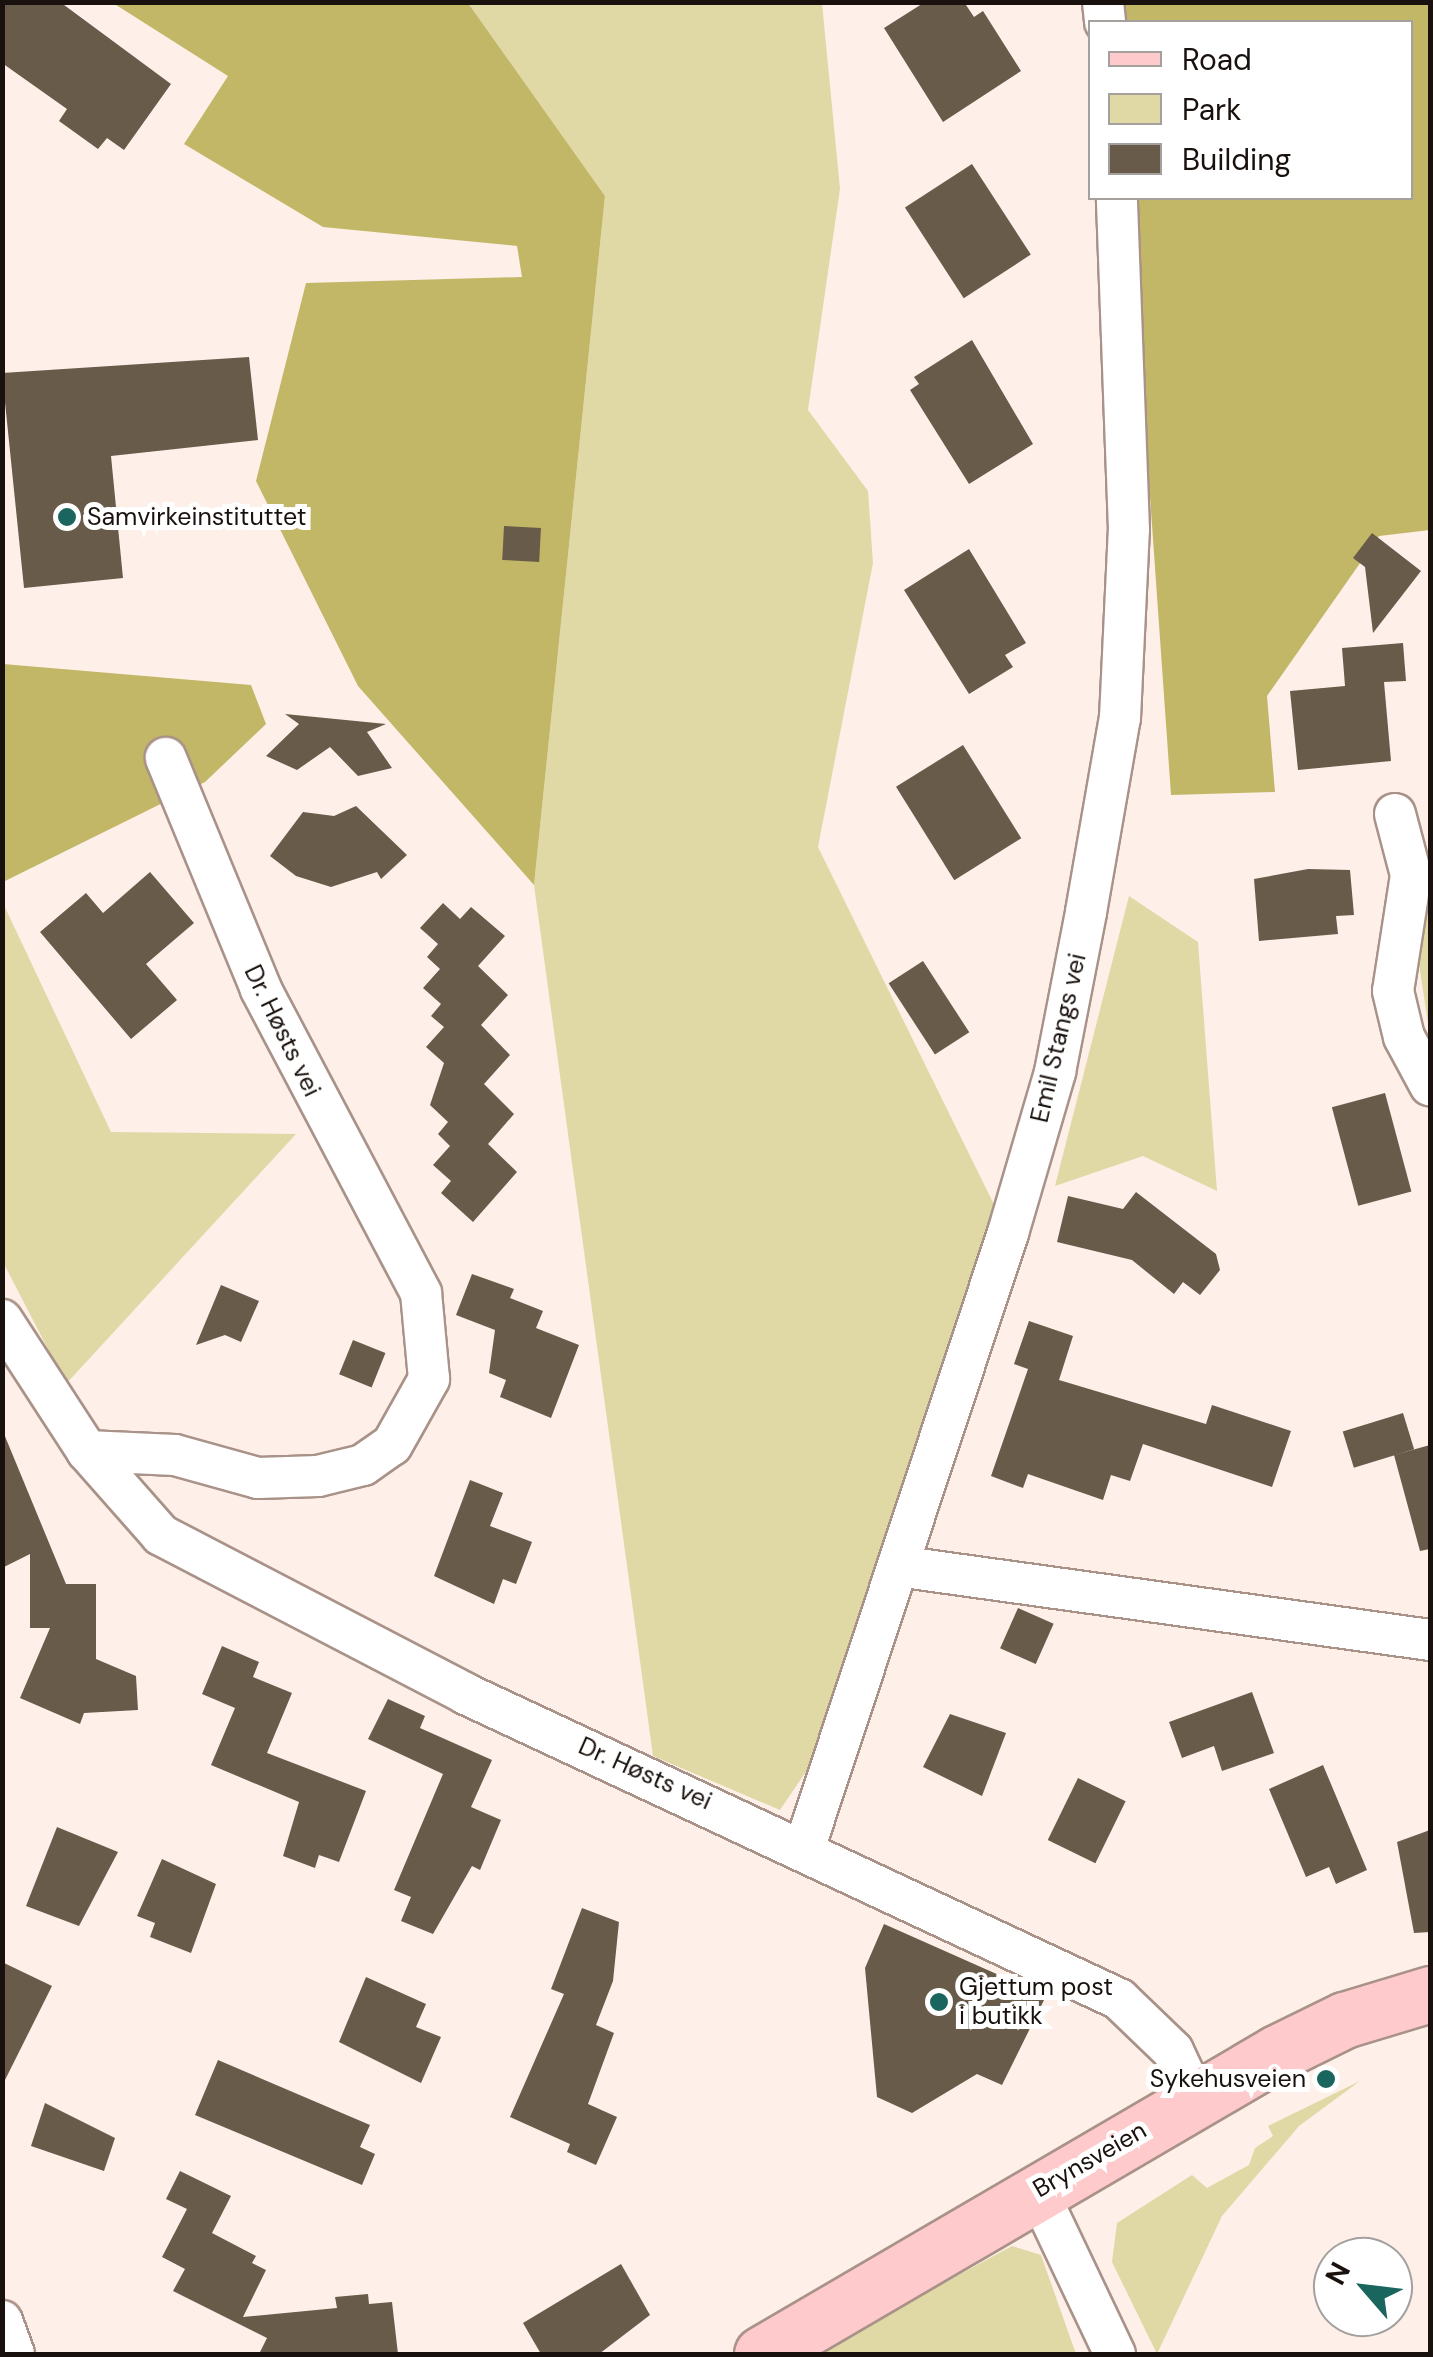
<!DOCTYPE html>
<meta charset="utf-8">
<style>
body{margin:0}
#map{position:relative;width:1433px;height:2357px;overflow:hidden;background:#feefe9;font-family:"DM Sans",sans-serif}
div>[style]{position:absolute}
.green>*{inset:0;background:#e0d9a6}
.forest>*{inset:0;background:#c2b767}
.building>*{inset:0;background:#685b4a;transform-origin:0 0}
.roads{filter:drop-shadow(2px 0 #a99288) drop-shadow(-2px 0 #a99288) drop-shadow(0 2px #a99288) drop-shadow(0 -2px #a99288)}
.minor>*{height:40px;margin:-20px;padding:0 20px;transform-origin:20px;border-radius:20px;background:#fff}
.primary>*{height:55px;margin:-27.5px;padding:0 27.5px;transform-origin:27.5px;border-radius:27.5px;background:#fecacb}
.dots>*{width:28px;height:28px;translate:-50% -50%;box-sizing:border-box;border:5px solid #fff;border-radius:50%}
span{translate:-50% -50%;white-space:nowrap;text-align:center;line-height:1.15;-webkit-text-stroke:10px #fff;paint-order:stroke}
.poi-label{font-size:25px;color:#19110d}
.left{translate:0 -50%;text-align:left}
.right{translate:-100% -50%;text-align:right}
.street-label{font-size:25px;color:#19110d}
.frame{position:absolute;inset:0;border:5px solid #19110d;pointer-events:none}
.legend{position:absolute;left:1088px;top:20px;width:325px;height:180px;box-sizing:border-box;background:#fff;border:2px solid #a3a09e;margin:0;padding:12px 18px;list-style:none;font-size:30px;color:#19110d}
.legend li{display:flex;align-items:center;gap:20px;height:50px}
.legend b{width:50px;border:2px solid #a3a09e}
.north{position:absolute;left:1313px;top:2237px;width:100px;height:100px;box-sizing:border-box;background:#fff;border:2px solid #a3a09e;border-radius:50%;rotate:298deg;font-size:28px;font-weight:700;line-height:40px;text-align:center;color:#19110d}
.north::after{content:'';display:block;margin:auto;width:35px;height:45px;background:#1a655e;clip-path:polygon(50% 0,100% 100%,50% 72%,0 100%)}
</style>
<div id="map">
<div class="green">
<div style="clip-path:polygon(468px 3px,822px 3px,840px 189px,808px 410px,868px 491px,873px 563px,818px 847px,1008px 1233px,864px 1686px,780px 1810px,653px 1756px,534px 885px,605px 196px)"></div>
<div style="clip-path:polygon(1430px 858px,1430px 1037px,1418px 957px)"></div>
<div style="clip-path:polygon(1129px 896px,1198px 942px,1217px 1191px,1143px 1156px,1055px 1186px)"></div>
<div style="clip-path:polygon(2px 901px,111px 1132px,296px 1134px,66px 1384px,3px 1262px)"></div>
<div style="clip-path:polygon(1360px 2081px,1299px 2126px,1222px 2216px,1157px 2354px,1112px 2262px,1117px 2223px,1192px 2175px,1207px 2188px,1249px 2165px,1255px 2148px,1273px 2136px,1268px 2126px)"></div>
<div style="clip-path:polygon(1012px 2246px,1041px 2255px,1076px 2354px,813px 2354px)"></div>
</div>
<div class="forest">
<div style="clip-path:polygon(113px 3px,468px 3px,605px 196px,534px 885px,358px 686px,256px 481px,306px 283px,522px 277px,517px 246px,323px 227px,184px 144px,228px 76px)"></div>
<div style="clip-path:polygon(1115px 3px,1430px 3px,1430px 530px,1379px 536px,1267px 696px,1275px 792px,1171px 795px,1129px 198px,1410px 198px,1410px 22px,1116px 22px)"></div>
<div style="clip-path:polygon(3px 664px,251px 685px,266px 724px,205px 782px,3px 882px)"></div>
</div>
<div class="building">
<div style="clip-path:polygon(2px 2px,60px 2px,171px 84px,124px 150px,107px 138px,98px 149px,59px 121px,67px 109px,2px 63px)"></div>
<div style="clip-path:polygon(925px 2px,964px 2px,974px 17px,983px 11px,1021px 71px,943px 122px,884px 28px)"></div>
<div style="left:972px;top:164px;width:108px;height:80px;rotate:57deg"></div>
<div style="clip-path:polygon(972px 340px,1033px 444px,969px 484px,910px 390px,919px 384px,914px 377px)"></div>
<div style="clip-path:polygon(249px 357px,258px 440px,111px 456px,123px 578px,24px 588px,2px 373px)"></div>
<div style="left:504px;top:526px;width:37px;height:34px;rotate:3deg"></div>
<div style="clip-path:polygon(1372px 533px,1421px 571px,1373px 633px,1365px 567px,1353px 558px)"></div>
<div style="clip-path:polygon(969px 549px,1026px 643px,1005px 655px,1013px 667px,969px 694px,904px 590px)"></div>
<div style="clip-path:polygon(1403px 643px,1406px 681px,1384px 682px,1391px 761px,1298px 770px,1290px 691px,1345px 686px,1342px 648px)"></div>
<div style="clip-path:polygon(285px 714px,386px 724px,367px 732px,392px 768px,358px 776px,330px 747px,297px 770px,266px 756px,299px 724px)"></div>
<div style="left:963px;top:745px;width:110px;height:79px;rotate:58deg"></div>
<div style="clip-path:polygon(356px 806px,407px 855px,381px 879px,377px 872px,331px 887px,296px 876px,270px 856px,303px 812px,334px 816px)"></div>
<div style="clip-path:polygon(1308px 869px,1350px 870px,1354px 915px,1336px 916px,1338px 934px,1259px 941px,1254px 879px)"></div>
<div style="clip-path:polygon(150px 872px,194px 923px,146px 964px,177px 1000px,131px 1039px,40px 932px,86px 893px,103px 913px)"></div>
<div style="clip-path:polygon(443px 903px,460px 919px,471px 907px,505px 936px,478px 966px,508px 995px,481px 1025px,510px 1055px,484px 1084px,514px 1114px,488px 1144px,517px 1172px,473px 1222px,441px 1193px,451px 1181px,433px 1165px,450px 1146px,438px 1134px,448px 1122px,430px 1105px,444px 1063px,426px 1047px,444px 1027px,431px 1016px,441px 1004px,423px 988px,440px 969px,427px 957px,438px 944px,420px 928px)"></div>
<div style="left:923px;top:961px;width:85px;height:41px;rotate:57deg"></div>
<div style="left:1385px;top:1093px;width:102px;height:55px;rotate:75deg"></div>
<div style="clip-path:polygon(1136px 1192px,1216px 1254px,1220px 1270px,1200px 1295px,1183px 1282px,1174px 1294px,1132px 1260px,1057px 1242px,1068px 1196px,1123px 1209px)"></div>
<div style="clip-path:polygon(472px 1274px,514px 1289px,510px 1298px,543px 1311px,536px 1328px,579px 1345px,551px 1418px,500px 1397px,506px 1380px,489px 1373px,495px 1330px,456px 1315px)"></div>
<div style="clip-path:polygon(221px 1285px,259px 1301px,241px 1342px,225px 1335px,196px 1345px)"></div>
<div style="clip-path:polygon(1029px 1321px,1073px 1336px,1059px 1380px,1206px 1424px,1212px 1405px,1291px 1431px,1272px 1487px,1143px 1444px,1130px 1481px,1111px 1475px,1103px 1500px,1028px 1474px,1023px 1488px,991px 1476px,1028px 1369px,1014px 1364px)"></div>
<div style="left:353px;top:1340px;width:35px;height:37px;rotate:22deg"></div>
<div style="left:1403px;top:1413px;width:38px;height:63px;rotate:73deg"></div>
<div style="clip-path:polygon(2px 1429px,66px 1584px,96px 1584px,96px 1659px,136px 1676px,138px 1710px,84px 1713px,80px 1724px,20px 1698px,50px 1628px,30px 1628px,30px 1554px,2px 1568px)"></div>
<div style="clip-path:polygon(1430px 1445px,1430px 1549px,1420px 1551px,1394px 1455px)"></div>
<div style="clip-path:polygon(470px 1480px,503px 1493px,490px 1526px,532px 1542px,516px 1584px,503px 1579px,494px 1604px,434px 1576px)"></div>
<div style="left:1018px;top:1608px;width:39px;height:44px;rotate:24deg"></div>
<div style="clip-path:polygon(222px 1646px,259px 1662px,253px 1677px,292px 1693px,267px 1753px,366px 1791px,339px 1862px,319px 1855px,315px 1868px,283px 1856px,299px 1802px,211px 1765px,235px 1708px,202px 1694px)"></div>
<div style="clip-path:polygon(1252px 1692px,1274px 1753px,1222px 1771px,1214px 1746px,1182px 1758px,1169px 1722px)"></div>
<div style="clip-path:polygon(388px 1699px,425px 1716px,420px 1728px,492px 1760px,471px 1807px,501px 1820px,480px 1870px,472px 1866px,433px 1934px,401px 1921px,411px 1897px,394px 1890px,443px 1774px,368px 1739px)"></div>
<div style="clip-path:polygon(950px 1714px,1006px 1733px,982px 1796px,923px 1767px)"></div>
<div style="clip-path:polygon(1323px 1765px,1367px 1870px,1336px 1884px,1329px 1867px,1306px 1877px,1269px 1789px)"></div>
<div style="left:1078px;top:1778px;width:53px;height:69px;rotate:26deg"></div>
<div style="clip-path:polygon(57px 1827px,118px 1852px,79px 1926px,26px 1906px)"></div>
<div style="clip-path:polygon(1430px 1830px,1430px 1932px,1414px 1933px,1397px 1842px)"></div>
<div style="clip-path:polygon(162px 1859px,216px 1884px,191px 1953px,150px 1937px,155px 1923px,137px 1916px)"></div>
<div style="clip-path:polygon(582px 1908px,619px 1922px,613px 1981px,596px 2025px,614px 2033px,588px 2104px,617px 2117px,596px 2165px,567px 2152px,570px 2144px,510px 2117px,564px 1994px,551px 1989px)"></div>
<div style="clip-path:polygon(884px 1924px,1046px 1996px,1002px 2085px,977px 2074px,912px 2113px,877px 2097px,865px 1968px)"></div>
<div style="clip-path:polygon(2px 1962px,52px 1986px,2px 2086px)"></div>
<div style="clip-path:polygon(366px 1977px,426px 2004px,416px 2027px,441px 2037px,421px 2083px,339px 2042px)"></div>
<div style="clip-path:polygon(218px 2060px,370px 2125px,360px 2147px,375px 2154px,362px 2185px,195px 2115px)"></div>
<div style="clip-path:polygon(45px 2103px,115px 2138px,104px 2171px,31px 2146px)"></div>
<div style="clip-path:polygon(180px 2171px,231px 2196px,212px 2233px,256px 2256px,252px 2263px,266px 2270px,243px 2317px,337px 2308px,335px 2297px,368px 2294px,369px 2304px,392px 2302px,398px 2354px,259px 2354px,267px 2338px,173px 2291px,185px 2269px,162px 2257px,187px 2209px,166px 2199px)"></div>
<div style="clip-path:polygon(621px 2264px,650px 2315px,599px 2354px,541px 2354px,523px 2323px)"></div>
</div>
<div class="roads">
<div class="minor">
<div style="left:1103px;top:2px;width:20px;rotate:84deg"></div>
<div style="left:1395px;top:814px;width:63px;rotate:75.3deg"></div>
<div style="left:1411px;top:875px;width:117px;rotate:98.8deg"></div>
<div style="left:1393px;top:991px;width:47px;rotate:76.6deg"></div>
<div style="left:1404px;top:1037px;width:55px;rotate:61.6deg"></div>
<div style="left:2px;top:1320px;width:156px;rotate:57deg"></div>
<div style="left:87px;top:1451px;width:112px;rotate:48.6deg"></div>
<div style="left:161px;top:1535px;width:344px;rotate:27.5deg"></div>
<div style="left:466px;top:1694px;width:721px;rotate:25.04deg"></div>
<div style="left:1119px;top:1999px;width:75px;rotate:43.9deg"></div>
<div style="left:1173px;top:2051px;width:52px;rotate:64.9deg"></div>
<div style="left:87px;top:1451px;width:88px;rotate:2.6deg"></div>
<div style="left:175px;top:1455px;width:86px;rotate:15.5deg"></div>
<div style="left:258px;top:1478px;width:60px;rotate:-1.9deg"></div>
<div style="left:318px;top:1476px;width:46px;rotate:-13.7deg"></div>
<div style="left:363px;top:1465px;width:35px;rotate:-35deg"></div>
<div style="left:392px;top:1445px;width:76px;rotate:-60.7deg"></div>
<div style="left:429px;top:1379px;width:86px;rotate:-95.3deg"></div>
<div style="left:421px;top:1293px;width:344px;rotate:-117.8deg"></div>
<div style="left:261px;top:989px;width:250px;rotate:-112.4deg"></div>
<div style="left:904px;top:1567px;width:531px;rotate:7.9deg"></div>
<div style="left:805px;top:1846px;width:646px;rotate:-71.68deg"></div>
<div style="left:1008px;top:1233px;width:168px;rotate:-73.7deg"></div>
<div style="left:1055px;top:1072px;width:163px;rotate:-79deg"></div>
<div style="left:1086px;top:912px;width:197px;rotate:-80.1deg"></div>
<div style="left:1120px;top:718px;width:188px;rotate:-87.3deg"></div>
<div style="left:1129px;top:530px;width:332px;rotate:-92.1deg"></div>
<div style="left:1037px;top:2190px;width:182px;rotate:64.6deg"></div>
<div style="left:2px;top:2321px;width:35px;rotate:70deg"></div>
</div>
<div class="primary">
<div style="left:762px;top:2354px;width:597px;rotate:-30.3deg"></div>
<div style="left:1277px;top:2053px;width:75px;rotate:-26.2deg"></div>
<div style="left:1344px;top:2020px;width:90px;rotate:-16.8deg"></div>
</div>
</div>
<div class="dots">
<div style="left:67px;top:517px;background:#1a655e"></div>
<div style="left:939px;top:2002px;background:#1a655e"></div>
<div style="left:1326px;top:2079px;background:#1a655e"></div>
</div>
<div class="poi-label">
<span class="left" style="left:87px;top:517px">Samvirkeinstituttet</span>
<span class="left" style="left:959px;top:2002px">Gjettum post<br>i butikk</span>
<span class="right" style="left:1306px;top:2079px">Sykehusveien</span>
</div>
<div class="street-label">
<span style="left:282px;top:1031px;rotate:64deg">Dr. Høsts vei</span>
<span style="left:1059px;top:1038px;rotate:-77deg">Emil Stangs vei</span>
<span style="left:645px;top:1774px;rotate:24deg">Dr. Høsts vei</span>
<span style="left:1090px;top:2160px;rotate:-30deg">Brynsveien</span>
</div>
<div class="frame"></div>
<ul class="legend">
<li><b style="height:12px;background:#fecacb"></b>Road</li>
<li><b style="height:28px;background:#e0d9a6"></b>Park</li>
<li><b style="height:28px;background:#685b4a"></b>Building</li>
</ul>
<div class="north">N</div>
</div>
